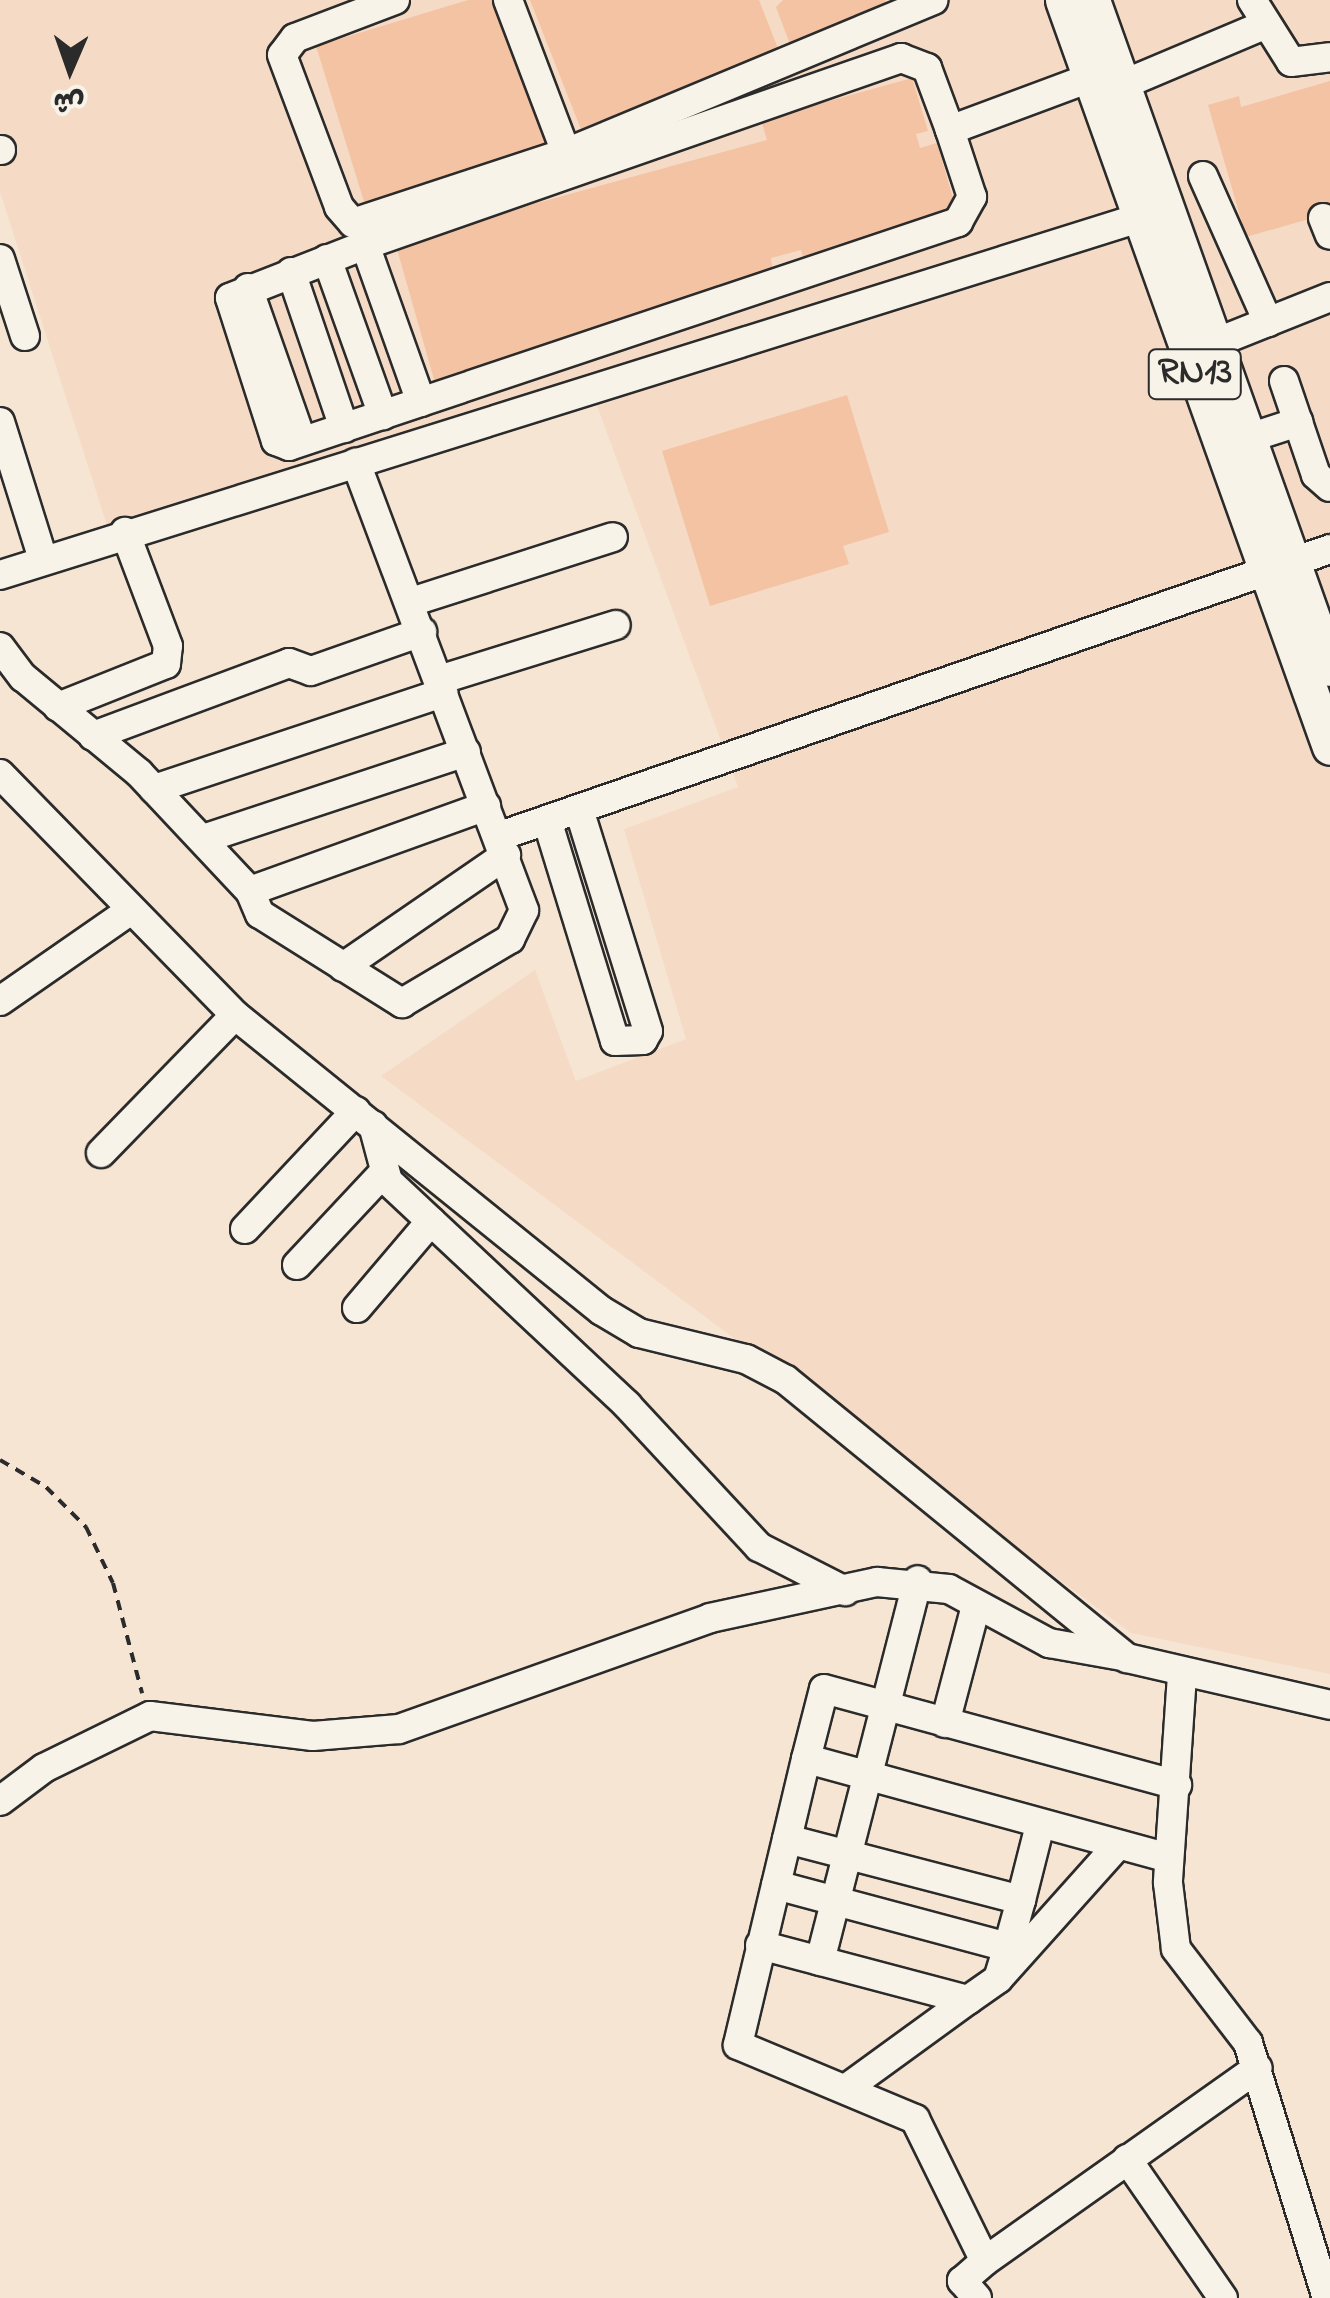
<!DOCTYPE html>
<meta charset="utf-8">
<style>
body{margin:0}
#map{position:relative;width:1330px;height:2298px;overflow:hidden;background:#f6e5d3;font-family:"Indie Flower","Playpen Sans Arabic",sans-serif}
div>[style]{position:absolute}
.built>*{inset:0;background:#f5dbc5}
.building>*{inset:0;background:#f3c3a3}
.path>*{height:4px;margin-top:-2px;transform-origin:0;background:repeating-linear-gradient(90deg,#2b2b2b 0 10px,transparent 0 18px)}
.roads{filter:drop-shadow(2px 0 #2b2b2b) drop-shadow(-2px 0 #2b2b2b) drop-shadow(0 2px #2b2b2b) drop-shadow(0 -2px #2b2b2b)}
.minor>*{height:28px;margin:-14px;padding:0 14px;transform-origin:14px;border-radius:14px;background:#f7f3e8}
.major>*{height:35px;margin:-17.5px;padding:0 17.5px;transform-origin:17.5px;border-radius:17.5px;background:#f7f3e8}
span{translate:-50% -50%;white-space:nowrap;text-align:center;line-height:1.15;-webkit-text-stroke:8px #f7f3e8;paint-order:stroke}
.shield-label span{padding:2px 8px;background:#f7f3e8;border:2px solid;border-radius:8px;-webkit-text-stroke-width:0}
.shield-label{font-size:38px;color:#2b2b2b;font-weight:700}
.north{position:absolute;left:20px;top:20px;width:100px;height:100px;-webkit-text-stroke:8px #f7f3e8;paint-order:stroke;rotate:182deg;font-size:28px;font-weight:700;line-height:40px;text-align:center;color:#2b2b2b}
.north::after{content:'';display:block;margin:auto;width:35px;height:45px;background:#2b2b2b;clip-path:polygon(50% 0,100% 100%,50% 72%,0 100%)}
</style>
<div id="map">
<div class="built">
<div style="clip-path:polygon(0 0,1330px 0,1330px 1674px,1131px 1633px,381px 1076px,535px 970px,576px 1081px,686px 1039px,624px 829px,738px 787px,586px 376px,107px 525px,0 192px)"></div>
</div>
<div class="building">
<div style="clip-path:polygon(468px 0,506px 0,552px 152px,366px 208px,316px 46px)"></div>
<div style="clip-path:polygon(530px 0,759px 0,781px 56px,582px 132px)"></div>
<div style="clip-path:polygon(783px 0,885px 0,892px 18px,794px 55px,776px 7px)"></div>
<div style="clip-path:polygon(912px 78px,928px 131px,916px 134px,920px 148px,937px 143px,958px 216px,804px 260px,801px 250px,771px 258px,774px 280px,435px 383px,395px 242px,767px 140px,761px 120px)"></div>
<div style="clip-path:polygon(1330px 81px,1330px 213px,1246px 237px,1208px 105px,1239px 96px,1241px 107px)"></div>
<div style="clip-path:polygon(847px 395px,889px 532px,843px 546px,849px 564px,710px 606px,662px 451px)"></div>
</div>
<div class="path">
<div style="left:0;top:1460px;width:53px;rotate:30.4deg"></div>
<div style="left:46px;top:1487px;width:57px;rotate:45deg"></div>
<div style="left:86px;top:1527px;width:62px;rotate:64.3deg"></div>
<div style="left:113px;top:1583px;width:114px;rotate:75.2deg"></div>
</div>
<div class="roads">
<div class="minor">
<div style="left:395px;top:0;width:107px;rotate:159.2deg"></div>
<div style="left:295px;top:38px;width:21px;rotate:127deg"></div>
<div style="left:282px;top:55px;width:162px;rotate:69.4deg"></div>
<div style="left:339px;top:207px;width:21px;rotate:49deg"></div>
<div style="left:353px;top:223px;width:224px;rotate:-18.2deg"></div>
<div style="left:566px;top:153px;width:398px;rotate:-22.6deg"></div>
<div style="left:508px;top:0;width:164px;rotate:69.2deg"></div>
<div style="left:1252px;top:0;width:73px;rotate:57.8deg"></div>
<div style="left:1291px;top:62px;width:39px;rotate:-7deg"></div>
<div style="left:1122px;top:85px;width:154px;rotate:-22.9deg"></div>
<div style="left:0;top:150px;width:1px"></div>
<div style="left:1203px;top:176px;width:160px;rotate:66deg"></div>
<div style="left:1323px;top:218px;width:18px;rotate:68deg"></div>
<div style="left:365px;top:245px;width:568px;rotate:-19.23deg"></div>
<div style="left:901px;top:58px;width:28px;rotate:21deg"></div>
<div style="left:927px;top:68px;width:66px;rotate:69.6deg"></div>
<div style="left:950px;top:130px;width:149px;rotate:-20.4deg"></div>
<div style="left:0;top:259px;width:81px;rotate:72deg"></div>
<div style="left:327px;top:259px;width:166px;rotate:70.3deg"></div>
<div style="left:291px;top:272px;width:165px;rotate:71.2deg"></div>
<div style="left:248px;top:288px;width:162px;rotate:70.6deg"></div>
<div style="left:1215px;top:343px;width:124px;rotate:-21.8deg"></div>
<div style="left:1284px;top:381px;width:99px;rotate:71.2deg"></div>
<div style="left:1316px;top:475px;width:18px;rotate:41deg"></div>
<div style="left:421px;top:402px;width:167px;rotate:-109.6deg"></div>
<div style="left:365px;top:245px;width:145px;rotate:158.6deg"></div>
<div style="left:230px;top:298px;width:150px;rotate:72.2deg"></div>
<div style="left:276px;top:441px;width:14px;rotate:21deg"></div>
<div style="left:289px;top:446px;width:706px;rotate:-18.51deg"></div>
<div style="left:958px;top:222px;width:29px;rotate:-61deg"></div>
<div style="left:972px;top:197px;width:71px;rotate:-108.2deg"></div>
<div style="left:0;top:422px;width:144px;rotate:72.6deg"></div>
<div style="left:1249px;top:438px;width:52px;rotate:-18.1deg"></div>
<div style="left:0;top:575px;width:1194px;rotate:-17.4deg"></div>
<div style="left:411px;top:602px;width:212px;rotate:-17.8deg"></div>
<div style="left:0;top:647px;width:38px;rotate:53deg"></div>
<div style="left:23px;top:677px;width:151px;rotate:39.6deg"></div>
<div style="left:139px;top:773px;width:162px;rotate:46.8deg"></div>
<div style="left:250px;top:891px;width:25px;rotate:67deg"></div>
<div style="left:260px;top:914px;width:168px;rotate:32.1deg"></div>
<div style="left:402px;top:1003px;width:126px;rotate:-30.7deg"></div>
<div style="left:510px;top:939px;width:32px;rotate:-64deg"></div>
<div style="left:524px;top:910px;width:478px;rotate:-110.6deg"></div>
<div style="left:439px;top:680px;width:185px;rotate:-17.3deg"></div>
<div style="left:58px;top:707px;width:116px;rotate:-21.7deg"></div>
<div style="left:166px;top:664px;width:18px;rotate:-84deg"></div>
<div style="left:168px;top:646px;width:122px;rotate:-110.7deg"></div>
<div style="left:93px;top:736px;width:209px;rotate:-20.4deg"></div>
<div style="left:289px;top:663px;width:23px;rotate:20deg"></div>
<div style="left:311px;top:671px;width:118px;rotate:-19.4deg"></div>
<div style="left:0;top:774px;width:337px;rotate:45.7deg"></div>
<div style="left:235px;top:1015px;width:471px;rotate:38.9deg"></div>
<div style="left:602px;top:1311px;width:43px;rotate:30.7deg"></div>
<div style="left:639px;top:1333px;width:110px;rotate:13.7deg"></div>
<div style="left:746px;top:1359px;width:45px;rotate:27.7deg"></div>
<div style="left:786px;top:1380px;width:440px;rotate:39.2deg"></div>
<div style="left:1127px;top:1658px;width:208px;rotate:13deg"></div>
<div style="left:154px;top:789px;width:305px;rotate:-18.4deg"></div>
<div style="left:547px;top:820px;width:231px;rotate:72.9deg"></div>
<div style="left:615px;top:1041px;width:28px;rotate:-2deg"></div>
<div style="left:643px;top:1040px;width:10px;rotate:-61deg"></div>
<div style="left:648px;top:1031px;width:232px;rotate:-107.3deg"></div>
<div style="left:500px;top:836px;width:878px;rotate:-19.07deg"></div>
<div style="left:203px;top:839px;width:277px;rotate:-18.3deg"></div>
<div style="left:250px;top:891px;width:251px;rotate:-19.8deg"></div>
<div style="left:343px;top:967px;width:198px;rotate:-34.5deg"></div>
<div style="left:0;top:1001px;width:160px;rotate:-34.8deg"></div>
<div style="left:373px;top:1125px;width:58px;rotate:75deg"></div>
<div style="left:388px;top:1181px;width:328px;rotate:43.1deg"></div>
<div style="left:627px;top:1405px;width:194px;rotate:47.1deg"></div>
<div style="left:759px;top:1547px;width:97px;rotate:27.1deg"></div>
<div style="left:101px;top:1153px;width:192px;rotate:-45.8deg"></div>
<div style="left:245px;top:1229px;width:162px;rotate:-46.8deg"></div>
<div style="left:297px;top:1265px;width:126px;rotate:-46.9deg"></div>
<div style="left:357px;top:1308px;width:114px;rotate:-49.6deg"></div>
<div style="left:1182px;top:1675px;width:208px;rotate:93.9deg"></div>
<div style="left:1168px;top:1883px;width:66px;rotate:83.1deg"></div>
<div style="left:1176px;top:1949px;width:118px;rotate:52.5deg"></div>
<div style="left:1248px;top:2043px;width:267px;rotate:72.8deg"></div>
<div style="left:945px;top:1723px;width:121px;rotate:-75.2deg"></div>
<div style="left:806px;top:1759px;width:294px;rotate:103.4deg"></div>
<div style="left:738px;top:2045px;width:192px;rotate:22.7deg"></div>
<div style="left:915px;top:2119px;width:158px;rotate:63.8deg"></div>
<div style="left:985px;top:2261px;width:334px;rotate:-35.3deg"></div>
<div style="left:0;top:1801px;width:55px;rotate:-36.9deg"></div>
<div style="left:44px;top:1768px;width:118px;rotate:-26.1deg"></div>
<div style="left:150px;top:1716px;width:164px;rotate:7deg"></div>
<div style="left:313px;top:1736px;width:86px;rotate:-4.7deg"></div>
<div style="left:399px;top:1729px;width:330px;rotate:-19.6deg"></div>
<div style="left:710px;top:1618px;width:171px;rotate:-12.2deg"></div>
<div style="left:877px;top:1582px;width:72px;rotate:5.6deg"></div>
<div style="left:949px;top:1589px;width:114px;rotate:28.4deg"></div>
<div style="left:1049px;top:1643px;width:74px;rotate:10.1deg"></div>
<div style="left:787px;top:1839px;width:242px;rotate:14.6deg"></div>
<div style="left:1021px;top:1900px;width:77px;rotate:-75.8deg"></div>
<div style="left:1169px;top:1858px;width:376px;rotate:-164.7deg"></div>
<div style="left:806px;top:1759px;width:72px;rotate:-75.6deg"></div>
<div style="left:824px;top:1689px;width:366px;rotate:15.2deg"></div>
<div style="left:776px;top:1885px;width:240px;rotate:15deg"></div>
<div style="left:1008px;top:1947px;width:49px;rotate:-74.5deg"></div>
<div style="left:760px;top:1945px;width:215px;rotate:14.8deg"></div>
<div style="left:968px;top:2000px;width:37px;rotate:-35deg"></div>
<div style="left:998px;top:1979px;width:34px;rotate:-73deg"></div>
<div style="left:820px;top:1961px;width:393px;rotate:-75.6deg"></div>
<div style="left:999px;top:1978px;width:178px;rotate:-48.2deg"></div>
<div style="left:851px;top:2085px;width:145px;rotate:-36deg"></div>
<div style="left:1127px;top:2159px;width:169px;rotate:55.4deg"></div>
<div style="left:977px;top:2298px;width:23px;rotate:-131deg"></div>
<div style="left:962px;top:2281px;width:30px;rotate:-41deg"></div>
</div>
<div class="major">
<div style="left:1063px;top:0;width:793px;rotate:70.33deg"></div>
<div style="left:1092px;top:0;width:709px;rotate:70.39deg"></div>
</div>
</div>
<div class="shield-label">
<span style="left:1195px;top:374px">RN13</span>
</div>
<div class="north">ش</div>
</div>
